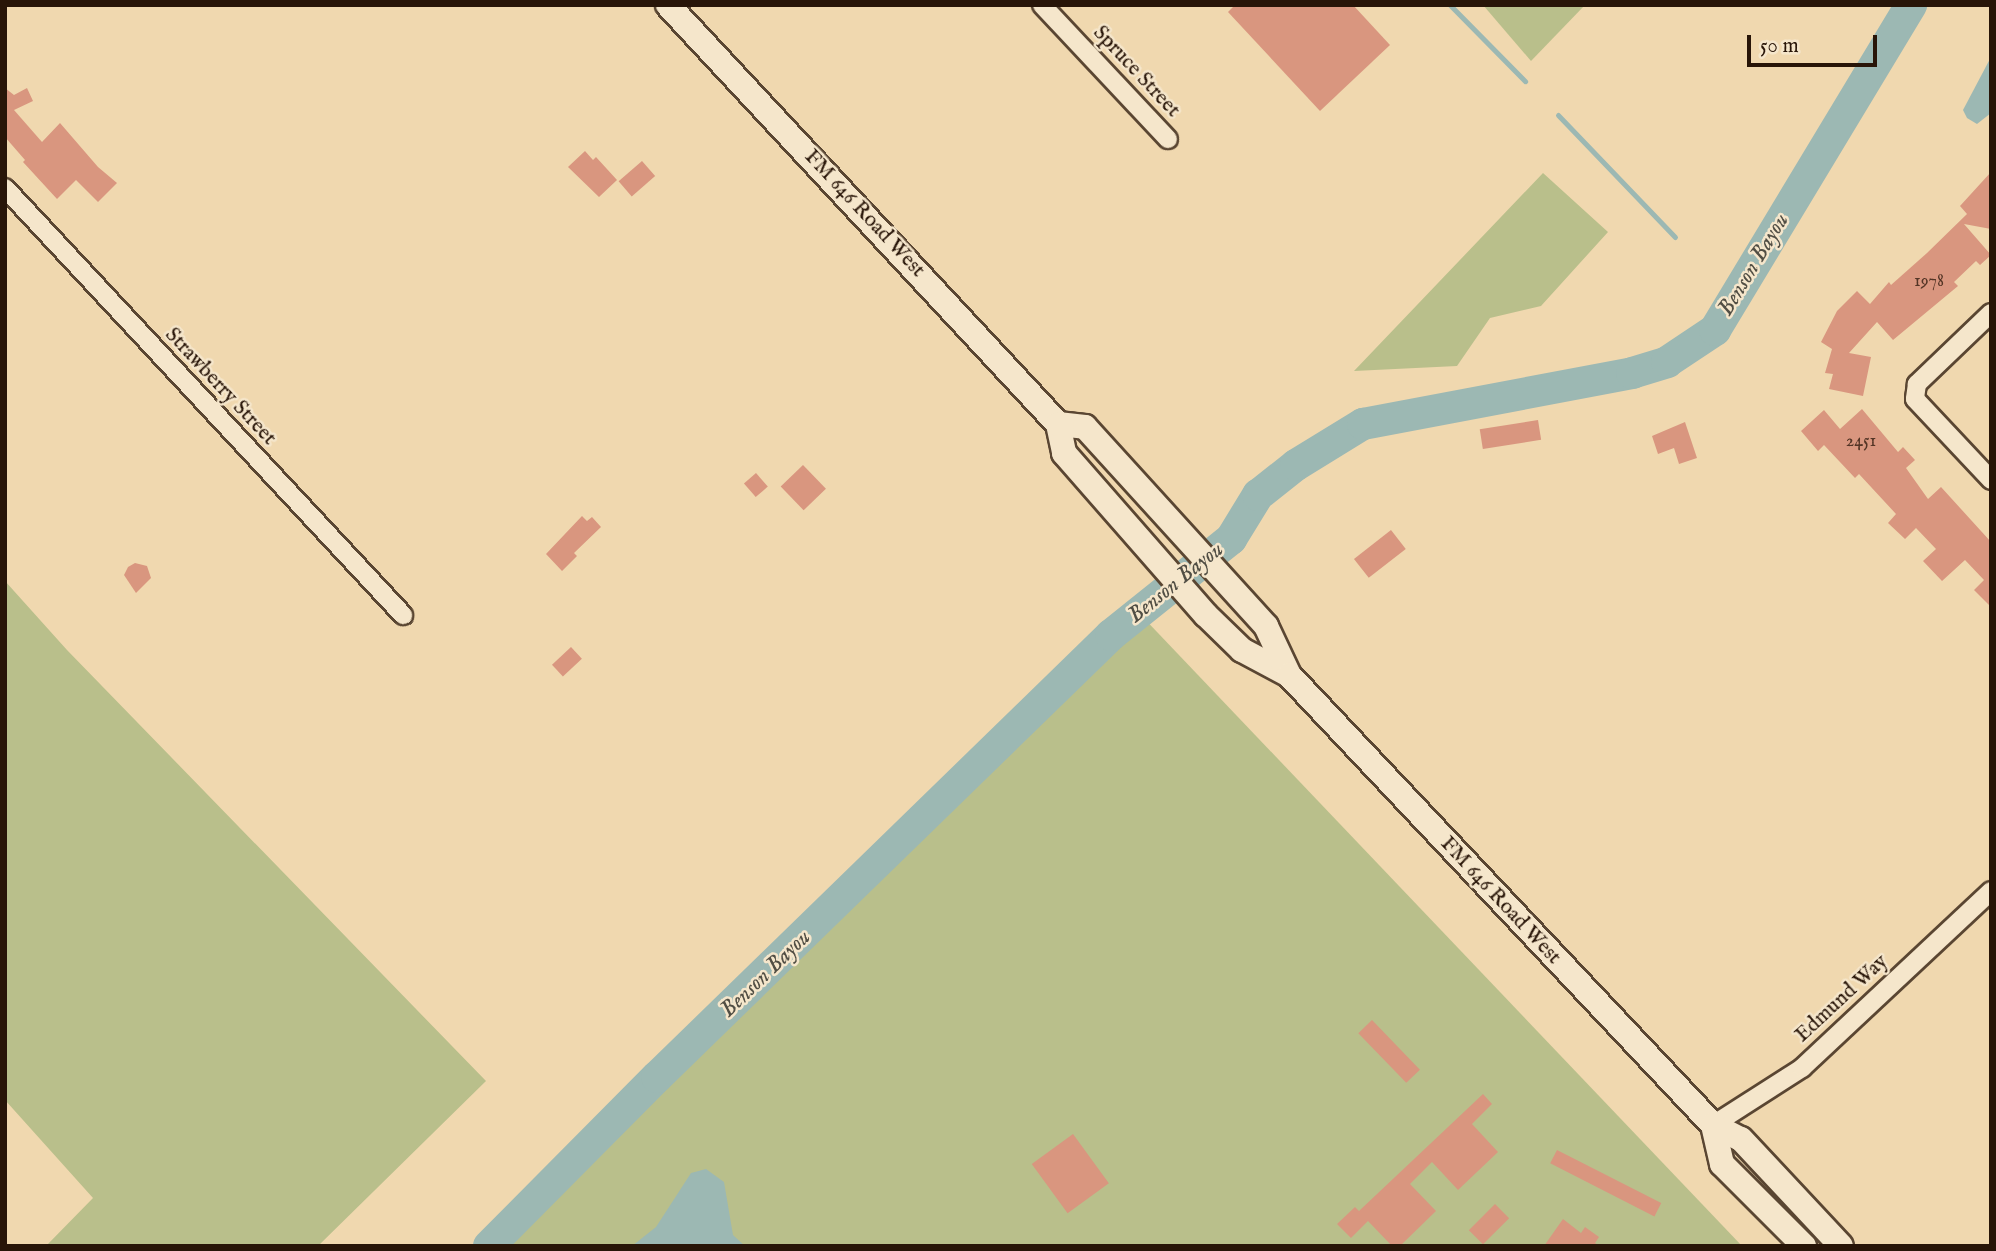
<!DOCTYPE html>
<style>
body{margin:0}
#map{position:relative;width:1996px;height:1251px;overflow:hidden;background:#f0d8af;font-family:"IM FELL English",serif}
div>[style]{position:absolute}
.green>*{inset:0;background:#b9bf8b}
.water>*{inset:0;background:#9cb8b3}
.stream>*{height:5px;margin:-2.5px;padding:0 2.5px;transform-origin:2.5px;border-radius:2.5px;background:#9cb8b3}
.river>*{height:32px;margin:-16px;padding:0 16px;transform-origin:16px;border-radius:16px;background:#9cb8b3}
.building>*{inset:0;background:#d9967f;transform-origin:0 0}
.roads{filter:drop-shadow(2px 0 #5a4632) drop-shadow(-2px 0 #5a4632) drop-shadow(0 2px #5a4632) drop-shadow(0 -2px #5a4632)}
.minor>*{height:18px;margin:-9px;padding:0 9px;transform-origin:9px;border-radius:9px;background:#f5e6cb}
.secondary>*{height:24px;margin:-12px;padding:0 12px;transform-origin:12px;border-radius:12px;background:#f5e6cb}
span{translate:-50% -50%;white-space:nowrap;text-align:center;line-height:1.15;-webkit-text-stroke:5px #f5e6cb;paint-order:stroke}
.number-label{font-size:18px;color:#543526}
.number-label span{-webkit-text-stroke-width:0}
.street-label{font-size:21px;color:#281508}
.water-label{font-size:23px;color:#514e44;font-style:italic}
.frame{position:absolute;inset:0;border:7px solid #281508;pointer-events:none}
.scale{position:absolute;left:1747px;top:35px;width:130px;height:32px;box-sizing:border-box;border:4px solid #281508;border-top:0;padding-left:9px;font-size:21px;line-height:24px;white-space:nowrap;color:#281508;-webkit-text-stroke:5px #f5e6cb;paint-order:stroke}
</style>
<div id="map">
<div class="green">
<div style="clip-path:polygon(1483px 5px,1585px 5px,1531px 61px)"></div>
<div style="clip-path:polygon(1543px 173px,1608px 232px,1541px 306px,1490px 318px,1457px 366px,1354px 371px)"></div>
<div style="clip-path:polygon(5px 581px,67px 650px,486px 1081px,318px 1246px,46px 1246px,93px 1198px,5px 1100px)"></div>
<div style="clip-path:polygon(1138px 612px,1742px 1246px,490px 1246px)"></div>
</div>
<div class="water">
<div style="clip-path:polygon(1991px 57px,1991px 113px,1977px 124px,1967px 118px,1963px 110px)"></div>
<div style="clip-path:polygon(706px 1169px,724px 1182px,733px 1235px,745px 1246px,632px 1246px,656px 1227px,691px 1173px)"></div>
</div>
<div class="stream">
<div style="left:1450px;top:5px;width:107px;rotate:45.4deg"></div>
<div style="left:1558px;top:115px;width:169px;rotate:46.2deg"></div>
<div style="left:1747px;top:268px;width:6px;rotate:18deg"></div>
</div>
<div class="river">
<div style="left:489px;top:1246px;width:238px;rotate:-45.2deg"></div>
<div style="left:657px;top:1077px;width:634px;rotate:-44.23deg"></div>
<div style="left:1111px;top:635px;width:154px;rotate:-38.7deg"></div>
<div style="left:1231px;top:539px;width:52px;rotate:-58.5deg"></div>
<div style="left:1258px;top:495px;width:48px;rotate:-38.3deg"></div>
<div style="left:1296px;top:465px;width:79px;rotate:-31.5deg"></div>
<div style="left:1363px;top:424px;width:274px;rotate:-10.7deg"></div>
<div style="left:1632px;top:373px;width:37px;rotate:-17deg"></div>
<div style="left:1667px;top:362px;width:58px;rotate:-33.7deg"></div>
<div style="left:1715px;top:330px;width:380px;rotate:-58.9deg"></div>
</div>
<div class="building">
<div style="clip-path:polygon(1235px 5px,1353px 5px,1390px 45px,1320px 111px,1228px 12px)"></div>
<div style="clip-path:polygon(5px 88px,14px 95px,27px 88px,33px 101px,14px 110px,42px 142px,60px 123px,98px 167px,117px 183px,98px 202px,76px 180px,57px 199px,23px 162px,25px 160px,5px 137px)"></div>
<div style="clip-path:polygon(585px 151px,593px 160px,596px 157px,617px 180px,599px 197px,568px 167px)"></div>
<div style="left:642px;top:161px;width:20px;height:31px;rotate:49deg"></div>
<div style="clip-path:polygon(1991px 172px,1991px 229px,1964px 224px,1991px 255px,1980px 265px,1976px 261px,1954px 282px,1958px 286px,1893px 340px,1877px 322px,1849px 353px,1871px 357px,1863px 396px,1829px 389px,1833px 374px,1825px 373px,1832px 349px,1821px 342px,1837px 311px,1857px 291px,1870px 304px,1889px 282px,1891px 285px,1927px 253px,1967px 214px,1960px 206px)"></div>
<div style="clip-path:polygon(1862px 409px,1898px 452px,1903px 447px,1915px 460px,1906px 468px,1928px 499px,1941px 487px,1991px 542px,1991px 607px,1974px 590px,1984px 580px,1965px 560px,1942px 581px,1923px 561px,1936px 549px,1916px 528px,1905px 539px,1888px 523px,1896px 514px,1859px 474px,1855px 478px,1824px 445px,1818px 451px,1801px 431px,1824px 410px,1840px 429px)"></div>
<div style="left:1538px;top:420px;width:20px;height:59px;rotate:81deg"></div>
<div style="clip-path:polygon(1685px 422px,1697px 458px,1679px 464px,1674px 448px,1658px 454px,1652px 436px)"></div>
<div style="left:803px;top:465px;width:33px;height:31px;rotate:46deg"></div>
<div style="left:756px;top:473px;width:18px;height:16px;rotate:49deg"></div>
<div style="clip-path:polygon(582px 516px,587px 521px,592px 517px,601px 527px,574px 553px,577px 556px,562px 571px,546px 554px)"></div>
<div style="left:1391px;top:530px;width:24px;height:47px;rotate:52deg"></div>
<div style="clip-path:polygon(135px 563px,147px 566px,151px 578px,136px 593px,124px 575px,128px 567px)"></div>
<div style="left:571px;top:647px;width:16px;height:26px;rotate:47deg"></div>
<div style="left:1372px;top:1020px;width:69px;height:19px;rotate:46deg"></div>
<div style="clip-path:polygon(1483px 1094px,1492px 1104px,1472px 1124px,1498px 1152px,1458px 1190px,1432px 1162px,1410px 1184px,1436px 1211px,1400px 1246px,1392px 1246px,1368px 1221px,1351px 1238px,1337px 1224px,1355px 1207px,1359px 1211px)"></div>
<div style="left:1073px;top:1134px;width:61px;height:51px;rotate:54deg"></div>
<div style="left:1557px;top:1150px;width:117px;height:15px;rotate:27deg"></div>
<div style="left:1495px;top:1204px;width:20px;height:37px;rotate:45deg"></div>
<div style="clip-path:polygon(1563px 1219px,1581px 1233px,1585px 1227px,1599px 1237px,1595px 1243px,1599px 1246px,1544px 1246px)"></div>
</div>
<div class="roads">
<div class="minor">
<div style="left:1042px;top:5px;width:184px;rotate:46.8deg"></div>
<div style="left:5px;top:188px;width:584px;rotate:47.01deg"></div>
<div style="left:1991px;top:313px;width:103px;rotate:136.2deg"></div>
<div style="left:1917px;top:384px;width:15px;rotate:98deg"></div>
<div style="left:1915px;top:399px;width:111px;rotate:46.8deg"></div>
<div style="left:1713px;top:1125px;width:106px;rotate:-32.6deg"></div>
<div style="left:1802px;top:1068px;width:259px;rotate:-43.1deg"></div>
</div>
<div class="secondary">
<div style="left:668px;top:5px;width:572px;rotate:47.05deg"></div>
<div style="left:1058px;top:424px;width:30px;rotate:78deg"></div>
<div style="left:1064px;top:453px;width:215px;rotate:48.8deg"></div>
<div style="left:1206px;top:615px;width:50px;rotate:44.2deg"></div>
<div style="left:1242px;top:650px;width:53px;rotate:28deg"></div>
<div style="left:1058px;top:424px;width:27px;rotate:6deg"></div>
<div style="left:1085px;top:427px;width:269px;rotate:47.7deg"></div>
<div style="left:1266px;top:626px;width:54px;rotate:64.9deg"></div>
<div style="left:1289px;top:675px;width:618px;rotate:46.7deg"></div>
<div style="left:1713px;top:1125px;width:31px;rotate:27deg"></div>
<div style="left:1741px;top:1139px;width:146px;rotate:46.9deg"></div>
<div style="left:1713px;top:1125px;width:40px;rotate:77deg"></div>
<div style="left:1722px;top:1164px;width:116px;rotate:45deg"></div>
</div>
</div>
<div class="number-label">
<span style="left:1929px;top:282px">1978</span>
<span style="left:1861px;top:442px">2451</span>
</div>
<div class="street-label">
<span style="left:1136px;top:72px;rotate:47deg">Spruce Street</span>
<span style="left:864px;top:214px;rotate:47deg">FM 646 Road West</span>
<span style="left:220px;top:387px;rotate:47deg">Strawberry Street</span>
<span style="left:1500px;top:901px;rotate:47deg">FM 646 Road West</span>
<span style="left:1842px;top:999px;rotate:-43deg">Edmund Way</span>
</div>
<div class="water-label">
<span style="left:1754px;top:265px;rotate:-59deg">Benson Bayou</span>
<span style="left:1176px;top:583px;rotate:-39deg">Benson Bayou</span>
<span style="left:766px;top:974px;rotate:-44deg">Benson Bayou</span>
</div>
<div class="frame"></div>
<div class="scale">50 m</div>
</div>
